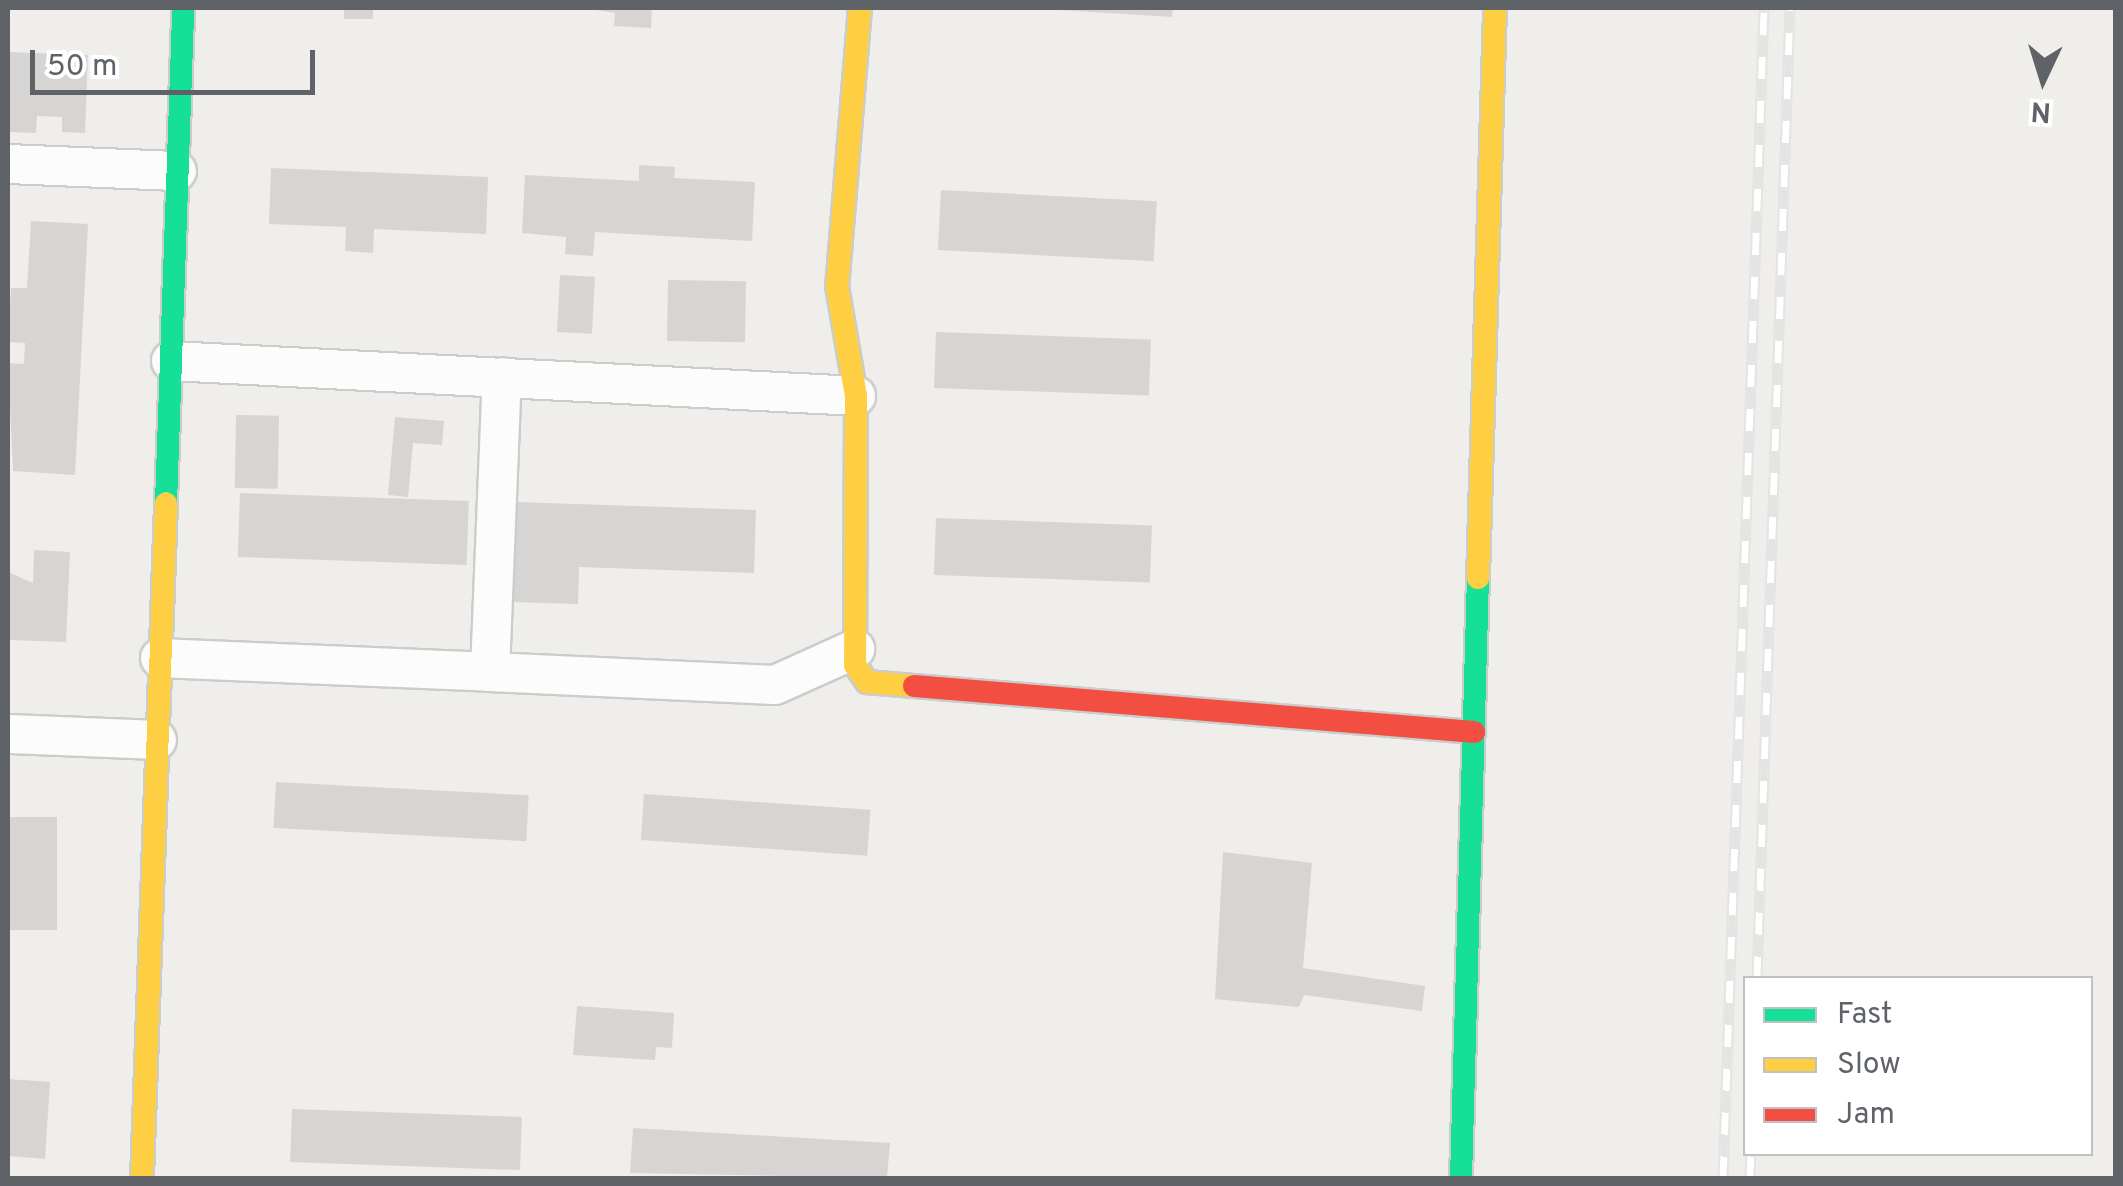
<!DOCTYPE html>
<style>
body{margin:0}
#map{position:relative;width:2123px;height:1186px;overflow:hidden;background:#efeeea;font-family:Overpass,sans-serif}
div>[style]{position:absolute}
.building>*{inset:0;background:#d6d5d3;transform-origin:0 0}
.roads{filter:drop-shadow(2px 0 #cbcccc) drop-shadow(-2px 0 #cbcccc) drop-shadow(0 2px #cbcccc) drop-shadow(0 -2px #cbcccc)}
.street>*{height:38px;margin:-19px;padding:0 19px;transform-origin:19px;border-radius:19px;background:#fdfcfc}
.fast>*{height:22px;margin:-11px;padding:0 11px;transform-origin:11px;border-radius:11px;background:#16e098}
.slow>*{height:22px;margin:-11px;padding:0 11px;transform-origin:11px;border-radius:11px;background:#ffcf43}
.jam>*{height:22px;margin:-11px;padding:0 11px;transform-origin:11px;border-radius:11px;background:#f24e42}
.rail>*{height:11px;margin-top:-5.5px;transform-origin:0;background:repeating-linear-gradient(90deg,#fff 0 22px,#e4e4e4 0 44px);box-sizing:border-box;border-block:2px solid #e4e4e4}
span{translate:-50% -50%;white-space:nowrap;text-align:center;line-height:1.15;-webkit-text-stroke:8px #fff;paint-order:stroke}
.frame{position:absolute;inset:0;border:10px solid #5f6368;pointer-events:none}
.legend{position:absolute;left:1743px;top:976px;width:350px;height:180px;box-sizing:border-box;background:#fff;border:2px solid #bfc1c3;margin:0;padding:12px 18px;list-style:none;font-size:30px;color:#5f6368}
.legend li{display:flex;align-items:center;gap:20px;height:50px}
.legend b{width:50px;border:2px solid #bfc1c3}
.north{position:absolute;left:1993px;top:30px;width:100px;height:100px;-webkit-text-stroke:8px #fff;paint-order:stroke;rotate:184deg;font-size:28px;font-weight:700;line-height:40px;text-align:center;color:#5f6368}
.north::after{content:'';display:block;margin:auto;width:35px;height:45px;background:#5f6368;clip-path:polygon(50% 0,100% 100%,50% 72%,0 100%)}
.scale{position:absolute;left:30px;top:50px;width:285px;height:45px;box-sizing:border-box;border:5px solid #5f6368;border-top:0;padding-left:12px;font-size:30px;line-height:35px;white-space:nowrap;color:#5f6368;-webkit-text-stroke:8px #fff;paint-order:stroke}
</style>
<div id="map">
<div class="building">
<div style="left:344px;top:8px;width:29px;height:11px"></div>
<div style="clip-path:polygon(583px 8px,652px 8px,651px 28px,614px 26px,615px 13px)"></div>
<div style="clip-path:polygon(1026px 8px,1173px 8px,1172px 17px)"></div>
<div style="clip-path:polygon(8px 52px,88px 55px,85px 133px,62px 132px,62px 117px,37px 116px,36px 133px,8px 132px)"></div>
<div style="clip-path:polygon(639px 165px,675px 167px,674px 178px,755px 182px,752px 241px,595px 232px,593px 256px,565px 254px,566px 237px,522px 233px,525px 175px,639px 181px)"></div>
<div style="clip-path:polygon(271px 168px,488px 177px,486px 234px,374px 229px,373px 253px,345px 251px,346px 227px,269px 224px)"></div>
<div style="left:941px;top:190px;width:216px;height:60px;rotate:3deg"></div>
<div style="clip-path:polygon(31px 221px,88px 224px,75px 475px,13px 471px,8px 363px,24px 364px,25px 343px,8px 342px,11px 288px,27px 288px)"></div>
<div style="left:560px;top:275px;width:35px;height:57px;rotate:3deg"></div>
<div style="left:668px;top:280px;width:78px;height:61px;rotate:1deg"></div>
<div style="left:936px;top:332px;width:215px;height:56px;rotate:2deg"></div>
<div style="left:236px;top:415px;width:43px;height:73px;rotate:1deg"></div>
<div style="clip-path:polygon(395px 417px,444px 421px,442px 445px,413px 443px,408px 497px,388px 495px)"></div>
<div style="left:240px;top:493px;width:229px;height:64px;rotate:2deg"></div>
<div style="clip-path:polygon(515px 502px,756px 510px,754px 573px,579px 567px,578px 604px,512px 602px)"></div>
<div style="left:936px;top:518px;width:216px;height:57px;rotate:2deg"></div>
<div style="clip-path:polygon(34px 550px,70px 552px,66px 642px,8px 640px,8px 572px,33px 583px)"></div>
<div style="left:276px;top:782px;width:253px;height:46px;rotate:3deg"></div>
<div style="left:644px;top:794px;width:227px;height:46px;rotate:4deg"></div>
<div style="left:8px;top:817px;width:49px;height:113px"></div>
<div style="clip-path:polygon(1223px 852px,1312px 863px,1303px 968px,1425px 986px,1422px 1011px,1304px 995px,1299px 1007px,1215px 999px)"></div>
<div style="clip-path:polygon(577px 1006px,674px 1013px,672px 1048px,656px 1047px,655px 1060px,573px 1055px)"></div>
<div style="clip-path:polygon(8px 1079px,50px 1082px,45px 1159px,9px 1156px)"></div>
<div style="left:292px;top:1109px;width:230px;height:53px;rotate:2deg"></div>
<div style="clip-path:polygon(633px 1128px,890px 1143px,887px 1178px,630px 1173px)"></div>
</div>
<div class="roads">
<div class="street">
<div style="left:8px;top:164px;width:169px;rotate:2.4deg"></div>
<div style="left:171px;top:361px;width:686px;rotate:2.92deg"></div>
<div style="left:160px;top:658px;width:330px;rotate:2.4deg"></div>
<div style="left:490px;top:672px;width:295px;rotate:-87.7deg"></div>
<div style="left:490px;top:672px;width:285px;rotate:2.6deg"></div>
<div style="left:775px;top:685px;width:88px;rotate:-24.2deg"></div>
<div style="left:8px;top:734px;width:149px;rotate:2.3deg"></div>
</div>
<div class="fast">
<div style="left:166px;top:503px;width:495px;rotate:-88deg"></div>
<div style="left:1461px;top:1178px;width:600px;rotate:-88.38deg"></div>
</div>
<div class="slow">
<div style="left:860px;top:8px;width:279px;rotate:94.7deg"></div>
<div style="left:837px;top:286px;width:112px;rotate:80.2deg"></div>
<div style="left:856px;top:396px;width:269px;rotate:90.2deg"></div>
<div style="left:855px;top:665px;width:21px;rotate:55deg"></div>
<div style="left:867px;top:682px;width:47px;rotate:4.9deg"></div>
<div style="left:1478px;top:578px;width:570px;rotate:-88.29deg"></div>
<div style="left:142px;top:1178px;width:675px;rotate:-87.96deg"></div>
</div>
<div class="jam">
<div style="left:914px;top:686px;width:562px;rotate:4.7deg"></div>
</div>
</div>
<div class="rail">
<div style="left:1757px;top:978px;width:971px;rotate:-88.05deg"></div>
<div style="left:1723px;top:1178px;width:1171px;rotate:-87.99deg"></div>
<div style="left:1750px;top:1178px;width:24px;rotate:-88deg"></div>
</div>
<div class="frame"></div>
<ul class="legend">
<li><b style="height:12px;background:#16e098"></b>Fast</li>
<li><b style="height:12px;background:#ffcf43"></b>Slow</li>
<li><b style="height:12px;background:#f24e42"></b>Jam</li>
</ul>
<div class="north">N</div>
<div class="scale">50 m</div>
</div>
